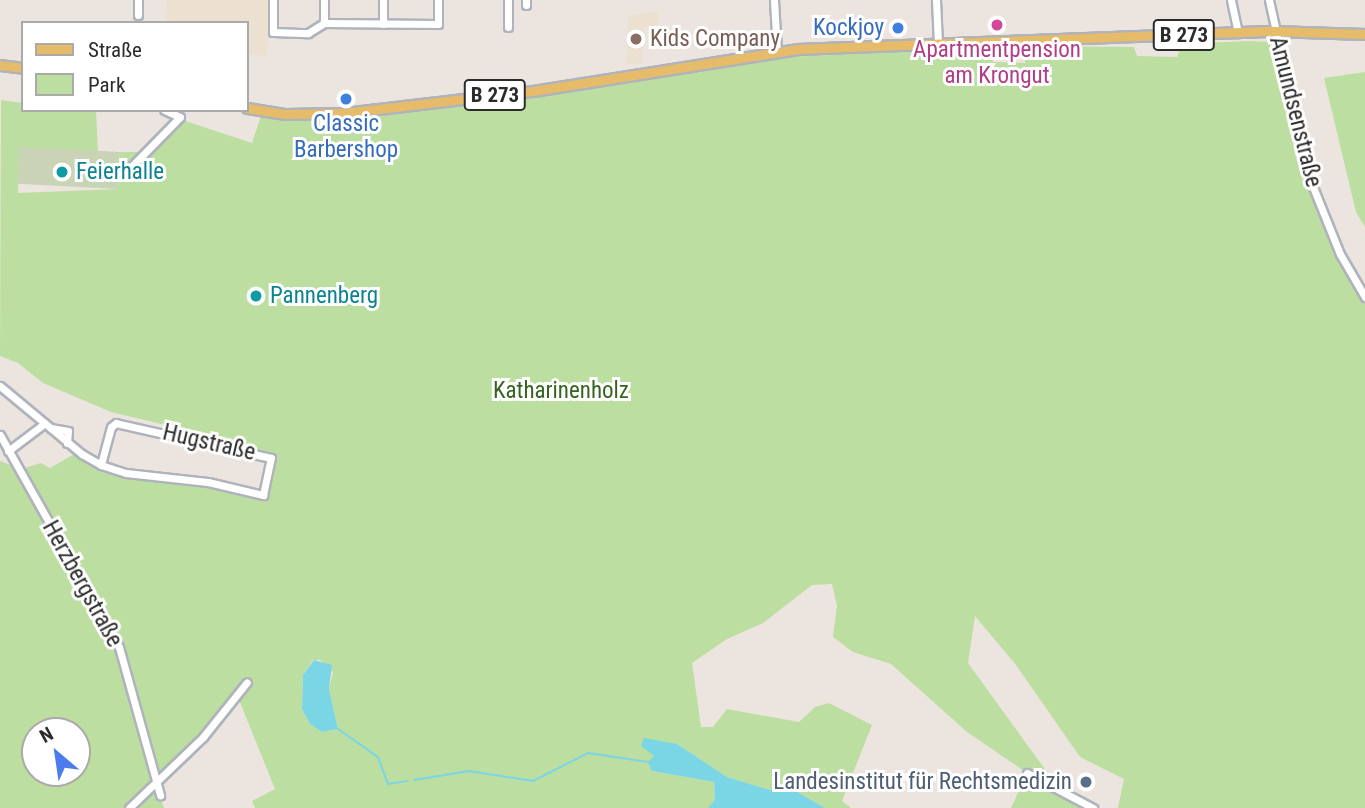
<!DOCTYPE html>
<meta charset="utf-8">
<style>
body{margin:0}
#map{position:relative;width:1365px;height:808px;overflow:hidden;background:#ece5df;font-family:"Roboto Condensed",sans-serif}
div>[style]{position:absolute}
.education>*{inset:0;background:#ece0d0}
.green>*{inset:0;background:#bcdea0}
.cemetery>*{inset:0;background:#c9d4b7;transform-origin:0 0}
.water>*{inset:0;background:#7ad5e5}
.stream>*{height:2px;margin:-1px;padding:0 1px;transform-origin:1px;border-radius:1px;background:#7ad5e5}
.roads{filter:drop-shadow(2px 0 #afb3bb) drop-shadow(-2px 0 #afb3bb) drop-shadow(0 2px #afb3bb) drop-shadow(0 -2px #afb3bb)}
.minor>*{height:7px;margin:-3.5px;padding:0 3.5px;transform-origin:3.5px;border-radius:3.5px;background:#fff}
.major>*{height:9px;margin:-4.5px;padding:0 4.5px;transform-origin:4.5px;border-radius:4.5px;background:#e6bb6a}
.dots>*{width:19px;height:19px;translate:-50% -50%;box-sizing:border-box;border:4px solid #fff;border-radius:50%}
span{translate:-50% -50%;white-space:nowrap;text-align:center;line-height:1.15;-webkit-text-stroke:6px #fff;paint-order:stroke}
.shield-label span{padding:2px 5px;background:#fff;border:2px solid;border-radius:5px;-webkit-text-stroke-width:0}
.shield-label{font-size:21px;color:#2b2b2b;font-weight:700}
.shop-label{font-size:23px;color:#366cbe}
.right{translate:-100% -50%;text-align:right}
.education-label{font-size:23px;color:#785e54}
.left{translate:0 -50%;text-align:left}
.hotel-label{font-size:23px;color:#b23c85}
.street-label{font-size:23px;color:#2b2b2b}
.culture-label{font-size:23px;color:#0d838f}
.park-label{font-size:23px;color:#366420}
.service-label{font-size:23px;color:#4e5e75}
.legend{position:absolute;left:21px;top:21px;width:228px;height:91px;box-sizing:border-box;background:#fff;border:2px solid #aaa;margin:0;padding:9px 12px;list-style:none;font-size:21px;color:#2b2b2b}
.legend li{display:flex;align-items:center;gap:14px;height:35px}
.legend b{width:35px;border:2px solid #aaa}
.north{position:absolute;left:21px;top:717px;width:70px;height:70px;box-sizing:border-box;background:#fff;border:2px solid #aaa;border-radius:50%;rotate:331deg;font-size:19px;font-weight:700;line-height:28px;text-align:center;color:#2b2b2b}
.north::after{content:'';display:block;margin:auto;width:24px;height:32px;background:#4c7cec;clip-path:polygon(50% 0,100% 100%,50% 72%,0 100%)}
</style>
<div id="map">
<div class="education">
<div style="clip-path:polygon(167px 0,270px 0,267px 56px,247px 54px,247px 23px,166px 23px)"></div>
<div style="clip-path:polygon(658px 11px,658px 27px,644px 28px,643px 63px,627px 65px,628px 16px)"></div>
</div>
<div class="green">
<div style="clip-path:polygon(evenodd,1248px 41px,1269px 42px,1297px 160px,1324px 229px,1365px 304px,1365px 808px,1118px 808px,1124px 779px,1080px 757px,1016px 665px,975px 616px,968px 663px,1060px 790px,1093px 808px,1011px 808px,1027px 773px,967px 732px,891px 664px,853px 652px,833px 637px,837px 606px,832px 584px,812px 585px,763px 623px,727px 639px,692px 663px,701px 727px,713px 727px,727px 709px,799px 722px,815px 707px,829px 703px,872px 725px,842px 801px,851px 808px,825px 808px,794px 790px,770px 790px,727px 777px,677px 744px,649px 749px,654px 756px,652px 771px,714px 782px,715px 801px,708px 808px,255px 808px,252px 801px,275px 789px,237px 695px,156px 786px,164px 808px,0 808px,0 461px,21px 469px,41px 463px,50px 468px,76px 453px,101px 465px,263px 495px,270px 458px,245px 444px,111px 412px,43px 383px,18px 363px,0 356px,1px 100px,23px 103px,23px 110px,96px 110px,98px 153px,19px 156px,18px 193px,118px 189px,120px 152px,143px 152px,176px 118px,252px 143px,261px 116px,322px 118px,539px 94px,785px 57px,991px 48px,993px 62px,1025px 63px,1024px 46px,1134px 47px,1137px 56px,1177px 57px,1182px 44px,1248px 41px,313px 660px,320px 660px,333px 672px,329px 689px,338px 729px,322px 732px,310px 724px,302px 709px,303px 675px,313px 660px,1248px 41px,35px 731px,77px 731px,77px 773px,35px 773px,35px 731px)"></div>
<div style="clip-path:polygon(1365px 72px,1365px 227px,1356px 212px,1324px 78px)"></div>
</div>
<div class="cemetery">
<div style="left:120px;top:152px;width:37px;height:101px;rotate:93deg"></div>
</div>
<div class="water">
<div style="clip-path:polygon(314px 660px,332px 665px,329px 689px,338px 729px,322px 732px,310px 724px,302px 709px,303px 675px)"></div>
<div style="clip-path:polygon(644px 738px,677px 744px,727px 777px,770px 790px,794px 790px,825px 808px,708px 808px,715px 800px,714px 782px,652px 771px,648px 762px,654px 756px,641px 746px)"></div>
</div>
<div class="stream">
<div style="left:338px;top:729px;width:49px;rotate:35deg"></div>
<div style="left:378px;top:757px;width:29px;rotate:70deg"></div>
<div style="left:388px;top:784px;width:20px;rotate:-9deg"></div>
<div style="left:414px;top:780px;width:56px;rotate:-9.3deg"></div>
<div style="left:469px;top:771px;width:65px;rotate:8.9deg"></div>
<div style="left:533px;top:781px;width:62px;rotate:-27deg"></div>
<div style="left:588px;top:753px;width:61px;rotate:8.5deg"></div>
</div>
<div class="roads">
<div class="minor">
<div style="left:273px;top:0;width:32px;rotate:90deg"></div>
<div style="left:273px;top:32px;width:35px;rotate:2deg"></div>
<div style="left:308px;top:33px;width:19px;rotate:-32deg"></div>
<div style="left:324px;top:23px;width:23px;rotate:-90deg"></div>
<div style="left:508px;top:0;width:27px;rotate:90deg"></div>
<div style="left:526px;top:0;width:5px;rotate:90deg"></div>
<div style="left:774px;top:0;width:52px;rotate:86.7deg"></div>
<div style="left:936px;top:0;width:44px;rotate:87.4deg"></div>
<div style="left:1231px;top:0;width:34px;rotate:78deg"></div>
<div style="left:1269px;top:0;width:176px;rotate:77.5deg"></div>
<div style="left:1307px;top:172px;width:88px;rotate:68.1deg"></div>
<div style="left:1340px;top:254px;width:50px;rotate:59.8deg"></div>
<div style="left:138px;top:15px;width:15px;rotate:-90deg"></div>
<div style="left:324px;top:23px;width:114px;rotate:0.5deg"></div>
<div style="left:438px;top:24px;width:24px;rotate:-90deg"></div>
<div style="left:383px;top:24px;width:24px;rotate:-90deg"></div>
<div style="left:130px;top:168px;width:71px;rotate:-45.6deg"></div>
<div style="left:180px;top:117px;width:17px;rotate:-156deg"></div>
<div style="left:0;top:386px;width:107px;rotate:39.7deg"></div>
<div style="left:82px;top:454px;width:22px;rotate:30deg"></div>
<div style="left:101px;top:465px;width:26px;rotate:18deg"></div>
<div style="left:126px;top:473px;width:82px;rotate:6.3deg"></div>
<div style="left:208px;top:482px;width:57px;rotate:13.3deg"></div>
<div style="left:263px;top:495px;width:38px;rotate:-78deg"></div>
<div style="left:271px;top:458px;width:159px;rotate:-167.3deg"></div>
<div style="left:116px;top:423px;width:6px;rotate:141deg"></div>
<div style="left:111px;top:427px;width:39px;rotate:105deg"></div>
<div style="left:51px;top:428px;width:17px;rotate:10deg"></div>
<div style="left:68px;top:431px;width:12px;rotate:95deg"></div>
<div style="left:0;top:435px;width:243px;rotate:60.7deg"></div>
<div style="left:119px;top:647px;width:154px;rotate:74.5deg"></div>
<div style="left:8px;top:451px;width:46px;rotate:-37.1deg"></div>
<div style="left:1027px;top:773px;width:75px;rotate:27.9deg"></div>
<div style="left:129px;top:808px;width:103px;rotate:-43.8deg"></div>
<div style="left:203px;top:737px;width:70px;rotate:-51.3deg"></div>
</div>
<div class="major">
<div style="left:0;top:65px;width:23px;rotate:7deg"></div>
<div style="left:247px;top:108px;width:39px;rotate:9deg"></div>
<div style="left:286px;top:114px;width:58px;rotate:-1deg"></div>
<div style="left:344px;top:113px;width:196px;rotate:-6.7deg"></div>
<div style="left:539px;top:90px;width:261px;rotate:-9deg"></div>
<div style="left:797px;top:49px;width:477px;rotate:-2.2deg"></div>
<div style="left:1274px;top:31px;width:91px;rotate:1.9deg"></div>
</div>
</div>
<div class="dots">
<div style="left:997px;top:25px;background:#d1479c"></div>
<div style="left:898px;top:28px;background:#3f7fe0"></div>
<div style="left:636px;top:39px;background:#8d6e63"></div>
<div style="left:346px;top:99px;background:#3f7fe0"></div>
<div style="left:62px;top:172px;background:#0f9aa8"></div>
<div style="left:256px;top:296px;background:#0f9aa8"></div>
<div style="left:1086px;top:782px;background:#5c6f8a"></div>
</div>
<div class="shield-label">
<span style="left:1184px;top:35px">B 273</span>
<span style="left:495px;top:95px">B 273</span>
</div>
<div class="shop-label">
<span class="right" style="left:884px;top:28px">Kockjoy</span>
<span style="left:346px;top:137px">Classic<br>Barbershop</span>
</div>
<div class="education-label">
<span class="left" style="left:650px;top:39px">Kids Company</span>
</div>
<div class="hotel-label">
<span style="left:997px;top:63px">Apartmentpension<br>am Krongut</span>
</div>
<div class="street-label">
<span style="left:1295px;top:112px;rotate:76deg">Amundsenstraße</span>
<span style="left:209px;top:443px;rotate:13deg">Hugstraße</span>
<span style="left:82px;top:584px;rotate:61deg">Herzbergstraße</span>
</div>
<div class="culture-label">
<span class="left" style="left:76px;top:172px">Feierhalle</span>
<span class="left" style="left:270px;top:296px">Pannenberg</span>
</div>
<div class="park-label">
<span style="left:561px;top:391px">Katharinenholz</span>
</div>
<div class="service-label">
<span class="right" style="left:1072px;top:782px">Landesinstitut für Rechtsmedizin</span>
</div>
<ul class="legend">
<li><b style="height:9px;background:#e6bb6a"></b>Straße</li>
<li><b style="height:19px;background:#bcdea0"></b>Park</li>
</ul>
<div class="north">N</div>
</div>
